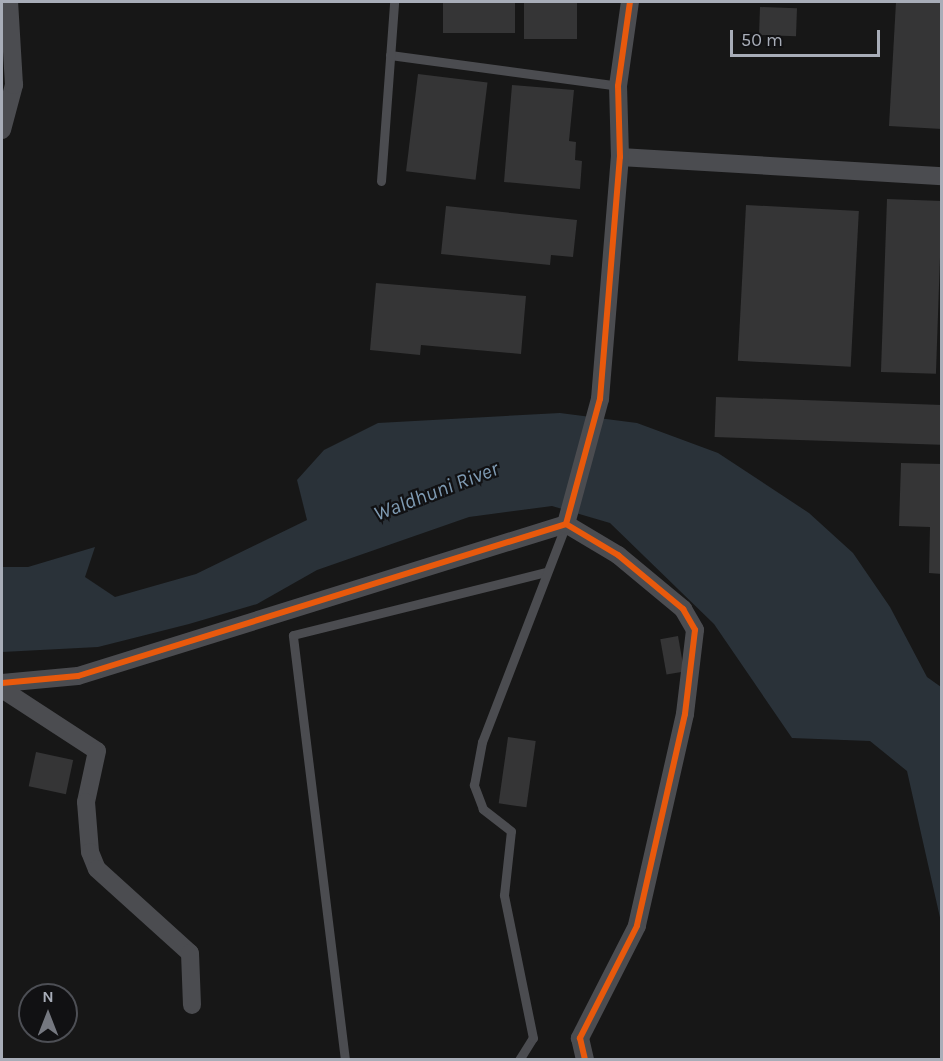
<!DOCTYPE html>
<style>
body{margin:0}
#map{position:relative;width:943px;height:1061px;overflow:hidden;background:#171717;font-family:Karla,sans-serif}
div>[style]{position:absolute}
.water>*{inset:0;background:#2a3239}
.building>*{inset:0;background:#353536;transform-origin:0 0}
.service>*{height:9px;margin:-4.5px;padding:0 4.5px;transform-origin:4.5px;border-radius:4.5px;background:#4b4c50}
.minor>*{height:18px;margin:-9px;padding:0 9px;transform-origin:9px;border-radius:9px;background:#4b4c50}
.cycleway>*{height:6px;margin:-3px;padding:0 3px;transform-origin:3px;border-radius:3px;background:#e8590c}
span{translate:-50% -50%;white-space:nowrap;text-align:center;line-height:1.15;-webkit-text-stroke:4.5px #111113;paint-order:stroke}
.water-label{font-size:21px;color:#7f9bb3;font-style:italic}
.frame{position:absolute;inset:0;border:3px solid #a8adb8;pointer-events:none}
.north{position:absolute;left:18px;top:983px;width:60px;height:60px;box-sizing:border-box;background:#111113;border:2px solid #4d4f55;border-radius:50%;rotate:0deg;font-size:16px;font-weight:700;line-height:24px;text-align:center;color:#a8adb8}
.north::after{content:'';display:block;margin:auto;width:21px;height:27px;background:#757880;clip-path:polygon(50% 0,100% 100%,50% 72%,0 100%)}
.scale{position:absolute;left:730px;top:30px;width:150px;height:27px;box-sizing:border-box;border:3px solid #a8adb8;border-top:0;padding-left:8px;font-size:18px;line-height:21px;white-space:nowrap;color:#a8adb8;-webkit-text-stroke:4px #111113;paint-order:stroke}
</style>
<div id="map">
<div class="water">
<div style="clip-path:polygon(560px 413px,637px 423px,718px 453px,809px 513px,853px 553px,890px 607px,927px 677px,941px 687px,941px 922px,907px 771px,870px 741px,792px 738px,714px 624px,610px 523px,552px 506px,469px 517px,317px 570px,257px 604px,189px 624px,98px 647px,2px 652px,2px 567px,28px 567px,95px 547px,85px 577px,115px 597px,196px 574px,307px 520px,297px 480px,324px 450px,378px 423px)"></div>
</div>
<div class="building">
<div style="left:443px;top:2px;width:72px;height:31px"></div>
<div style="left:524px;top:2px;width:53px;height:37px"></div>
<div style="clip-path:polygon(896px 2px,942px 2px,942px 129px,889px 126px)"></div>
<div style="left:760px;top:7px;width:37px;height:28px;rotate:2deg"></div>
<div style="left:418px;top:74px;width:70px;height:98px;rotate:7deg"></div>
<div style="clip-path:polygon(512px 85px,574px 90px,569px 141px,576px 142px,575px 160px,582px 161px,580px 189px,504px 182px)"></div>
<div style="left:887px;top:199px;width:55px;height:173px;rotate:2deg"></div>
<div style="left:746px;top:205px;width:113px;height:156px;rotate:3deg"></div>
<div style="clip-path:polygon(446px 206px,577px 220px,573px 257px,551px 255px,550px 265px,441px 254px)"></div>
<div style="clip-path:polygon(376px 283px,526px 296px,521px 354px,421px 345px,420px 355px,370px 350px)"></div>
<div style="left:716px;top:397px;width:226px;height:40px;rotate:2deg"></div>
<div style="clip-path:polygon(901px 463px,942px 464px,942px 574px,929px 573px,930px 527px,899px 526px)"></div>
<div style="left:678px;top:636px;width:36px;height:18px;rotate:80deg"></div>
<div style="left:508px;top:737px;width:28px;height:67px;rotate:8deg"></div>
<div style="left:36px;top:752px;width:38px;height:35px;rotate:12deg"></div>
</div>
<div class="service">
<div style="left:390px;top:55px;width:230px;rotate:7.7deg"></div>
<div style="left:381px;top:181px;width:179px;rotate:-85.8deg"></div>
<div style="left:345px;top:1060px;width:428px;rotate:-97deg"></div>
<div style="left:293px;top:635px;width:261px;rotate:-14deg"></div>
<div style="left:519px;top:1060px;width:26px;rotate:-58deg"></div>
<div style="left:533px;top:1038px;width:146px;rotate:-101.5deg"></div>
<div style="left:504px;top:895px;width:64px;rotate:-83.8deg"></div>
<div style="left:511px;top:831px;width:36px;rotate:-142deg"></div>
<div style="left:483px;top:809px;width:26px;rotate:-111deg"></div>
<div style="left:474px;top:785px;width:44px;rotate:-79.5deg"></div>
<div style="left:482px;top:742px;width:234px;rotate:-68.9deg"></div>
</div>
<div class="minor">
<div style="left:2px;top:130px;width:47px;rotate:-75.1deg"></div>
<div style="left:14px;top:85px;width:83px;rotate:-93.4deg"></div>
<div style="left:620px;top:157px;width:323px;rotate:3.4deg"></div>
<div style="left:566px;top:524px;width:61px;rotate:30.8deg"></div>
<div style="left:618px;top:555px;width:85px;rotate:39.7deg"></div>
<div style="left:683px;top:609px;width:24px;rotate:60deg"></div>
<div style="left:695px;top:630px;width:85px;rotate:96.8deg"></div>
<div style="left:685px;top:714px;width:217px;rotate:102.8deg"></div>
<div style="left:637px;top:926px;width:126px;rotate:117deg"></div>
<div style="left:580px;top:1038px;width:23px;rotate:77deg"></div>
<div style="left:2px;top:683px;width:76px;rotate:-5.3deg"></div>
<div style="left:78px;top:676px;width:511px;rotate:-17.3deg"></div>
<div style="left:566px;top:524px;width:130px;rotate:-74.8deg"></div>
<div style="left:600px;top:399px;width:243px;rotate:-85.3deg"></div>
<div style="left:620px;top:157px;width:71px;rotate:-91.6deg"></div>
<div style="left:618px;top:86px;width:85px;rotate:-81.9deg"></div>
<div style="left:2px;top:689px;width:113px;rotate:33.1deg"></div>
<div style="left:97px;top:751px;width:52px;rotate:102.2deg"></div>
<div style="left:86px;top:802px;width:50px;rotate:85.4deg"></div>
<div style="left:90px;top:852px;width:18px;rotate:68deg"></div>
<div style="left:97px;top:869px;width:125px;rotate:42.1deg"></div>
<div style="left:190px;top:953px;width:52px;rotate:87.8deg"></div>
</div>
<div class="cycleway">
<div style="left:566px;top:524px;width:61px;rotate:30.8deg"></div>
<div style="left:618px;top:555px;width:85px;rotate:39.7deg"></div>
<div style="left:683px;top:609px;width:24px;rotate:60deg"></div>
<div style="left:695px;top:630px;width:85px;rotate:96.8deg"></div>
<div style="left:685px;top:714px;width:217px;rotate:102.8deg"></div>
<div style="left:637px;top:926px;width:126px;rotate:117deg"></div>
<div style="left:580px;top:1038px;width:23px;rotate:77deg"></div>
<div style="left:2px;top:683px;width:76px;rotate:-5.3deg"></div>
<div style="left:78px;top:676px;width:511px;rotate:-17.3deg"></div>
<div style="left:566px;top:524px;width:130px;rotate:-74.8deg"></div>
<div style="left:600px;top:399px;width:243px;rotate:-85.3deg"></div>
<div style="left:620px;top:157px;width:71px;rotate:-91.6deg"></div>
<div style="left:618px;top:86px;width:85px;rotate:-81.9deg"></div>
</div>
<div class="water-label">
<span style="left:436px;top:491px;rotate:-21deg">Waldhuni River</span>
</div>
<div class="frame"></div>
<div class="north">N</div>
<div class="scale">50 m</div>
</div>
